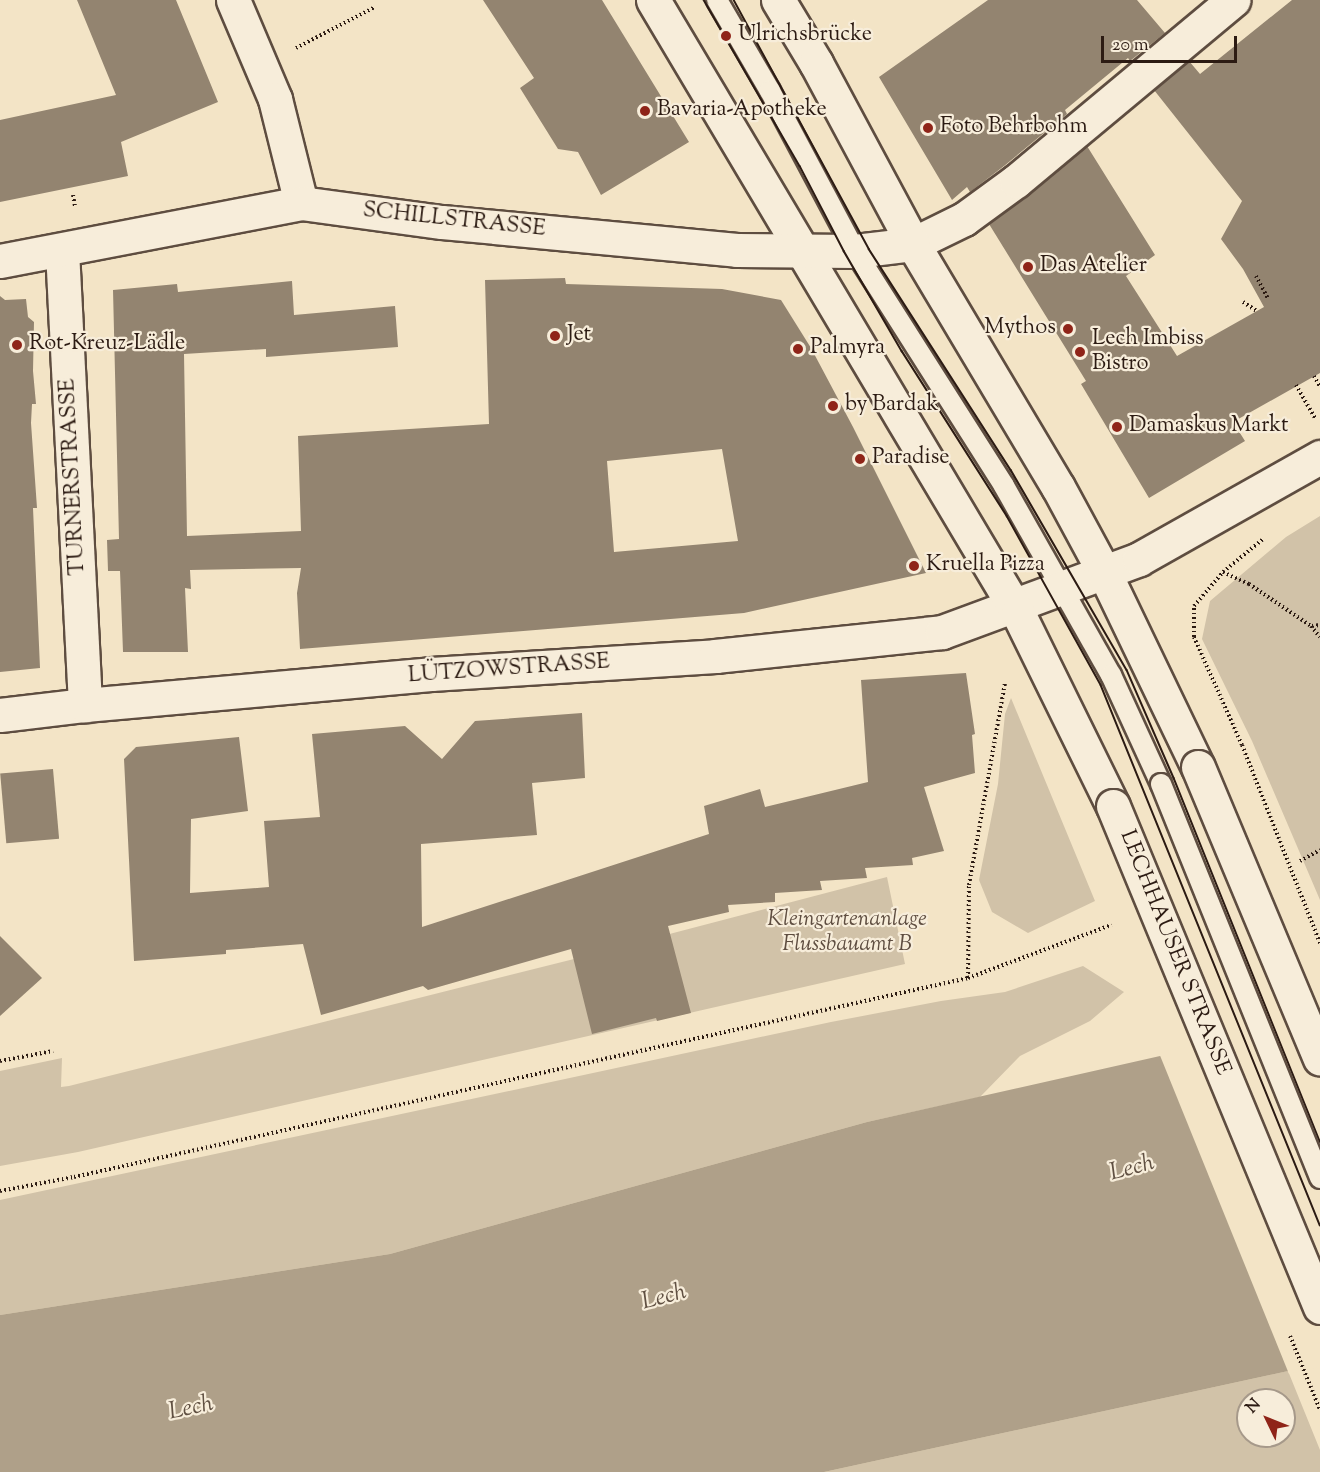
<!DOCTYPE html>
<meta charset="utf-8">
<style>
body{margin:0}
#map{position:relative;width:1320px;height:1472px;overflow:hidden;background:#f3e4c6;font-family:"Sorts Mill Goudy",serif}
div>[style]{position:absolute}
.green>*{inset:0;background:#d1c2a8}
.water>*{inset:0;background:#afa089}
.pier>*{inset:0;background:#f3e4c6}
.building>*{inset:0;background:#938470;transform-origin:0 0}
.path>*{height:4px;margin-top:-2px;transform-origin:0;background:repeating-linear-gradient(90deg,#2c1b13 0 1.5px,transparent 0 4.5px)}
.roads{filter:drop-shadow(2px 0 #5e4d40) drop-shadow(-2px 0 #5e4d40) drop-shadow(0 2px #5e4d40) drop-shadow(0 -2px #5e4d40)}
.lane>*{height:20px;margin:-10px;padding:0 10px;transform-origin:10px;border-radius:10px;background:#f7edda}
.street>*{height:33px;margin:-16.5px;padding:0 16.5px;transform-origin:16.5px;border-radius:16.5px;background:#f7edda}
.secondary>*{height:33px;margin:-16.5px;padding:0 16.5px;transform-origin:16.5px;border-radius:16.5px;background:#f7edda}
.tram>*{height:1.5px;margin:-0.75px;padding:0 0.75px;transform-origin:0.75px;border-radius:0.75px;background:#2c1b13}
.path-bridge>*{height:4px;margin-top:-2px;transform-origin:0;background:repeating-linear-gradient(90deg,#2c1b13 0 1.5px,transparent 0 4.5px)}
.bridges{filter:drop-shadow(2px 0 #5e4d40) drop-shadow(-2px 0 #5e4d40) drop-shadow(0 2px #5e4d40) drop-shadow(0 -2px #5e4d40)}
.lane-bridge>*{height:20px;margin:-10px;padding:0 10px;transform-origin:10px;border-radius:10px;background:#f7edda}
.secondary-bridge>*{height:33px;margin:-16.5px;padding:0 16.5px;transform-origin:16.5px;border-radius:16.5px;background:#f7edda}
.dots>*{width:16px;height:16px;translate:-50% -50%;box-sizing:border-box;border:3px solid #f7edda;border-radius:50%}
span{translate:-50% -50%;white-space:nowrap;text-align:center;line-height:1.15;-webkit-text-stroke:4.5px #f7edda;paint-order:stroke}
.poi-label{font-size:22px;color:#2c1b13}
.left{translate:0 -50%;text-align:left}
.right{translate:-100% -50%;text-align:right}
.street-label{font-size:22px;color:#2c1b13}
.park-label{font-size:22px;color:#5e4d40;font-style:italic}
.water-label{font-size:24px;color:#605042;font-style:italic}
.north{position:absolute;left:1236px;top:1388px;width:60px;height:60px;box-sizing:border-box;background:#f7edda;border:2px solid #a6998a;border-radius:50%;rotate:313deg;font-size:16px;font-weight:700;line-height:24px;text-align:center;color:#2c1b13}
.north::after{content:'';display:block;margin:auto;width:21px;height:27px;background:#8f2418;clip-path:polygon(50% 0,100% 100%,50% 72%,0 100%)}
.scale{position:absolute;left:1101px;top:36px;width:136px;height:27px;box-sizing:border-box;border:3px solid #2c1b13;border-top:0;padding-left:8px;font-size:18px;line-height:21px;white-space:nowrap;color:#2c1b13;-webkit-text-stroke:4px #f7edda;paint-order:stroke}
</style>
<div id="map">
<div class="green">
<div style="clip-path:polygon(1320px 516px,1320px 900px,1252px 741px,1202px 639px,1210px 601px,1286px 537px)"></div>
<div style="clip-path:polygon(1011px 698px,1095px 901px,1028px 933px,992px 912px,979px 880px,998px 784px,1005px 714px)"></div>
<div style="clip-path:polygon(887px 877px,905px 964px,78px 1152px,0 1166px,0 1071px,62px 1058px,61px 1087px,69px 1086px,574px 959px)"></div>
<div style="clip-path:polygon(1083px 966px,1124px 992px,1090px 1021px,1020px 1056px,980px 1097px,867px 1122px,390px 1254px,0 1315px,0 1200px,831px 1022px,941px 1001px,1005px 992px)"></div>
<div style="clip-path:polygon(evenodd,1288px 1371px,1320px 1450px,1320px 1472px,824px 1472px,1288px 1371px,1248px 1400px,1284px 1400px,1284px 1436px,1248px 1436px,1248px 1400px)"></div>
</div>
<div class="water">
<div style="clip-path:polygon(1320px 1020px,1320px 1364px,824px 1472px,0 1472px,0 1315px,390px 1254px,867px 1122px)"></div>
</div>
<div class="pier">
<div style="clip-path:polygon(1320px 1017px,1320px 1367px,1289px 1374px,1159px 1053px)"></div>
</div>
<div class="building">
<div style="clip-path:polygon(77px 0,176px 0,218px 102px,121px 142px,128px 176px,0 202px,0 120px,116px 95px)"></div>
<div style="clip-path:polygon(483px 0,602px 0,689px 142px,601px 195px,578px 152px,558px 149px,520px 88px,534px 78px)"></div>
<div style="clip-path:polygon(988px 0,1137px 0,1165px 33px,1130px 61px,1128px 58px,1065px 110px,1067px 114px,1004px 166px,970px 192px,967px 187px,952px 200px,879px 77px)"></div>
<div style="clip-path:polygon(1292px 0,1320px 0,1320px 373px,1233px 422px,1245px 441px,1149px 498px,1081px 384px,1086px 381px,989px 224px,1087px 146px,1155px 255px,1126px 276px,1177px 356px,1264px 307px,1243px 269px,1221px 239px,1242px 201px,1154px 90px,1189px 61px,1200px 74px)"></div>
<div style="clip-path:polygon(evenodd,565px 278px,566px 284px,722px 289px,781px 300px,811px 348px,853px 427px,926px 573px,744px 613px,300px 649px,297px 593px,301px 568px,190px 570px,191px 589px,185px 588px,188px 652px,123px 652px,120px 571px,108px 571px,107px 540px,119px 539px,113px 290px,177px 284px,178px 292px,292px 281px,294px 315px,395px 306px,398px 347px,266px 357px,266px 349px,184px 354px,187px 536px,301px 531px,298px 436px,489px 424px,485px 280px,565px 278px,722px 449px,738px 541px,614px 552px,607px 461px,722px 449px)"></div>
<div style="clip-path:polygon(0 296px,5px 300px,26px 299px,28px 317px,34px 322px,33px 371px,36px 404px,32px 404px,31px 423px,37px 508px,33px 508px,40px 668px,0 672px)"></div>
<div style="clip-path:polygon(966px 673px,975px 734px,972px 735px,975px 773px,924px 787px,944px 851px,912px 858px,913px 865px,865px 868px,867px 878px,820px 881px,822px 890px,775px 893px,775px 902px,728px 905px,729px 912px,668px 926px,691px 1013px,657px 1021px,656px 1018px,592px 1034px,571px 949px,428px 990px,423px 986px,321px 1015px,303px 944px,226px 950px,226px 954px,134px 961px,124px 759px,136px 747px,239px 737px,248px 811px,191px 819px,190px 893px,269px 887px,264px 821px,320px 817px,312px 734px,405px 726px,442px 759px,475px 721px,582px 713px,585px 778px,532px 783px,537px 835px,421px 844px,422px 927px,709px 834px,704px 806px,760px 789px,765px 807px,868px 782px,861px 680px)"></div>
<div style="left:53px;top:769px;width:70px;height:53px;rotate:85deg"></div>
<div style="clip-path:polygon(0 936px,42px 978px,0 1016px)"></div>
</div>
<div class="path">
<div style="left:296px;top:48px;width:89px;rotate:-27.4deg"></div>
<div style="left:73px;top:195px;width:11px;rotate:80deg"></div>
<div style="left:1256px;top:276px;width:26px;rotate:62deg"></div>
<div style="left:1243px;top:302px;width:17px;rotate:33deg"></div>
<div style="left:1314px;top:376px;width:13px;rotate:61deg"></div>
<div style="left:1296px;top:385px;width:38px;rotate:60deg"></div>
<div style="left:1223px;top:572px;width:29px;rotate:25deg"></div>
<div style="left:1249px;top:584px;width:75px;rotate:34.1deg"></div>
<div style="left:1311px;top:626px;width:14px;rotate:51deg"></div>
<div style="left:1312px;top:626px;width:8px;rotate:-7deg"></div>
<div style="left:1242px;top:745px;width:118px;rotate:-114deg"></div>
<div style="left:1194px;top:637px;width:31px;rotate:-90deg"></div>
<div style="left:1194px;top:606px;width:45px;rotate:-49.5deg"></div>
<div style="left:1223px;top:572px;width:52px;rotate:-39.5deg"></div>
<div style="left:1300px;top:861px;width:23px;rotate:-29deg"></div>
<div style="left:968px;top:978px;width:93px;rotate:-89.4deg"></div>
<div style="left:969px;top:885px;width:206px;rotate:-79.9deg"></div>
<div style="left:0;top:1061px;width:54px;rotate:-10.7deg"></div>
<div style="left:0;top:1191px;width:75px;rotate:-10.7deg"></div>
<div style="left:74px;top:1177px;width:916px;rotate:-12.55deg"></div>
<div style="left:968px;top:978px;width:153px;rotate:-20.3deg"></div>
</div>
<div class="roads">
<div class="lane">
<div style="left:717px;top:0;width:105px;rotate:59.8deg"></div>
<div style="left:770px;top:91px;width:181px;rotate:62deg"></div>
<div style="left:855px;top:251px;width:278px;rotate:57.6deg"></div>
<div style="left:1004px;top:486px;width:217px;rotate:60.5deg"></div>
<div style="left:1111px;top:675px;width:120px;rotate:65.4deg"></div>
</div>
<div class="street">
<div style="left:233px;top:0;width:108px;rotate:67deg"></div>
<div style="left:275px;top:99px;width:107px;rotate:76deg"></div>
<div style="left:913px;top:244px;width:57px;rotate:-26.1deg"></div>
<div style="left:964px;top:219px;width:64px;rotate:-36.2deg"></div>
<div style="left:1016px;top:181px;width:283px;rotate:-39.8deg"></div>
<div style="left:62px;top:250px;width:456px;rotate:87.1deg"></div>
<div style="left:0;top:715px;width:86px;rotate:-6.7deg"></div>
<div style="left:85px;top:705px;width:347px;rotate:-5.1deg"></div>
<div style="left:431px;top:674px;width:285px;rotate:-3.6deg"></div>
<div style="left:715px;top:656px;width:228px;rotate:-6deg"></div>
<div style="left:942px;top:632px;width:210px;rotate:-20.3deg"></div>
<div style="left:1139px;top:559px;width:208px;rotate:-29.4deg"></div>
</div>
<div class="secondary">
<div style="left:653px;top:0;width:713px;rotate:59.23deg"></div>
<div style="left:1018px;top:613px;width:215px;rotate:63.8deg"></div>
<div style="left:778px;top:0;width:74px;rotate:58.9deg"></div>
<div style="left:816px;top:63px;width:205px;rotate:61.8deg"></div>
<div style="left:913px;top:244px;width:283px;rotate:59.2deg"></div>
<div style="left:1058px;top:487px;width:97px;rotate:61.6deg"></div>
<div style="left:1104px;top:572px;width:216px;rotate:64.3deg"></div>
<div style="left:0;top:261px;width:307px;rotate:-10.9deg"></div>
<div style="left:301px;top:203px;width:142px;rotate:7.7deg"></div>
<div style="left:442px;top:222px;width:296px;rotate:5.4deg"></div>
<div style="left:737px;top:250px;width:118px;rotate:0.5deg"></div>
<div style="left:855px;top:251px;width:58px;rotate:-6.9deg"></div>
</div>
</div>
<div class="tram">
<div style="left:704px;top:0;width:192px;rotate:60deg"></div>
<div style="left:800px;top:166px;width:96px;rotate:62.6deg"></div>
<div style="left:844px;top:251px;width:116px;rotate:59.9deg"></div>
<div style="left:902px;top:351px;width:196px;rotate:57.5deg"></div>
<div style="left:1007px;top:516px;width:193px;rotate:60.9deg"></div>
<div style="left:1101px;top:685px;width:583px;rotate:67.92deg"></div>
<div style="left:734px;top:0;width:283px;rotate:61.5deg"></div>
<div style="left:869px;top:249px;width:263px;rotate:57.3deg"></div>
<div style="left:1011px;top:470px;width:231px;rotate:59.9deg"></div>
<div style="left:1127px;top:670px;width:118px;rotate:66.5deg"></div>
<div style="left:1174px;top:778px;width:392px;rotate:68.1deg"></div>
</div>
<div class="path-bridge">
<div style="left:1242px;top:745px;width:213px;rotate:68.5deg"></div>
<div style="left:1290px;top:1336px;width:80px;rotate:67.9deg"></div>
</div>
<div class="bridges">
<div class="lane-bridge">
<div style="left:1161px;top:784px;width:425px;rotate:68deg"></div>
</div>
<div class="secondary-bridge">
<div style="left:1198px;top:767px;width:316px;rotate:67.3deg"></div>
<div style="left:1113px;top:806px;width:542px;rotate:67.55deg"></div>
</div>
</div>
<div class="dots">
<div style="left:726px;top:36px;background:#8f2418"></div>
<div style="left:645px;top:111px;background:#8f2418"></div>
<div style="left:928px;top:128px;background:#8f2418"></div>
<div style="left:1028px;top:267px;background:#8f2418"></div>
<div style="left:1068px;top:329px;background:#8f2418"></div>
<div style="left:555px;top:336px;background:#8f2418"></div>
<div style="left:17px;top:345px;background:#8f2418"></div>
<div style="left:798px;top:349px;background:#8f2418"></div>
<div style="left:1080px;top:352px;background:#8f2418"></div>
<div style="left:833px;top:406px;background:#8f2418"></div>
<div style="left:1117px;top:427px;background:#8f2418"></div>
<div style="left:860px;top:459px;background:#8f2418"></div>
<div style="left:914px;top:566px;background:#8f2418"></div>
</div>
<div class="poi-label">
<span class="left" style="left:738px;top:36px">Ulrichsbrücke</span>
<span class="left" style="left:657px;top:111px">Bavaria-Apotheke</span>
<span class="left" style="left:940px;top:128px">Foto Behrbohm</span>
<span class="left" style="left:1040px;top:267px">Das Atelier</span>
<span class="right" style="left:1056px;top:329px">Mythos</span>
<span class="left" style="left:567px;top:336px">Jet</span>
<span class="left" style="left:1092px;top:352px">Lech Imbiss<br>Bistro</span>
<span class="left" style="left:29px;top:345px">Rot-Kreuz-Lädle</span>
<span class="left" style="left:810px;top:349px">Palmyra</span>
<span class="left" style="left:845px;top:406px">by Bardak</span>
<span class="left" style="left:1129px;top:427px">Damaskus Markt</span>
<span class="left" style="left:872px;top:459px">Paradise</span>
<span class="left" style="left:926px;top:566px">Kruella Pizza</span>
</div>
<div class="street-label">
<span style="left:454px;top:221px;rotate:6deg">SCHILLSTRASSE</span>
<span style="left:74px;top:477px;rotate:-93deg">TURNERSTRASSE</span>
<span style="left:509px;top:670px;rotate:-4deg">LÜTZOWSTRASSE</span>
<span style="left:1174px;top:953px;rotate:68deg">LECHHAUSER STRASSE</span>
</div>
<div class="park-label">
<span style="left:847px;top:933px">Kleingartenanlage<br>Flussbauamt B</span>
</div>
<div class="water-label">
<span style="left:1132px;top:1169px;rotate:-15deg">Lech</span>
<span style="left:664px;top:1298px;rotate:-15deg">Lech</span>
<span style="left:191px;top:1409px;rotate:-12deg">Lech</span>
</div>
<div class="north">N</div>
<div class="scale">20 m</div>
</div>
